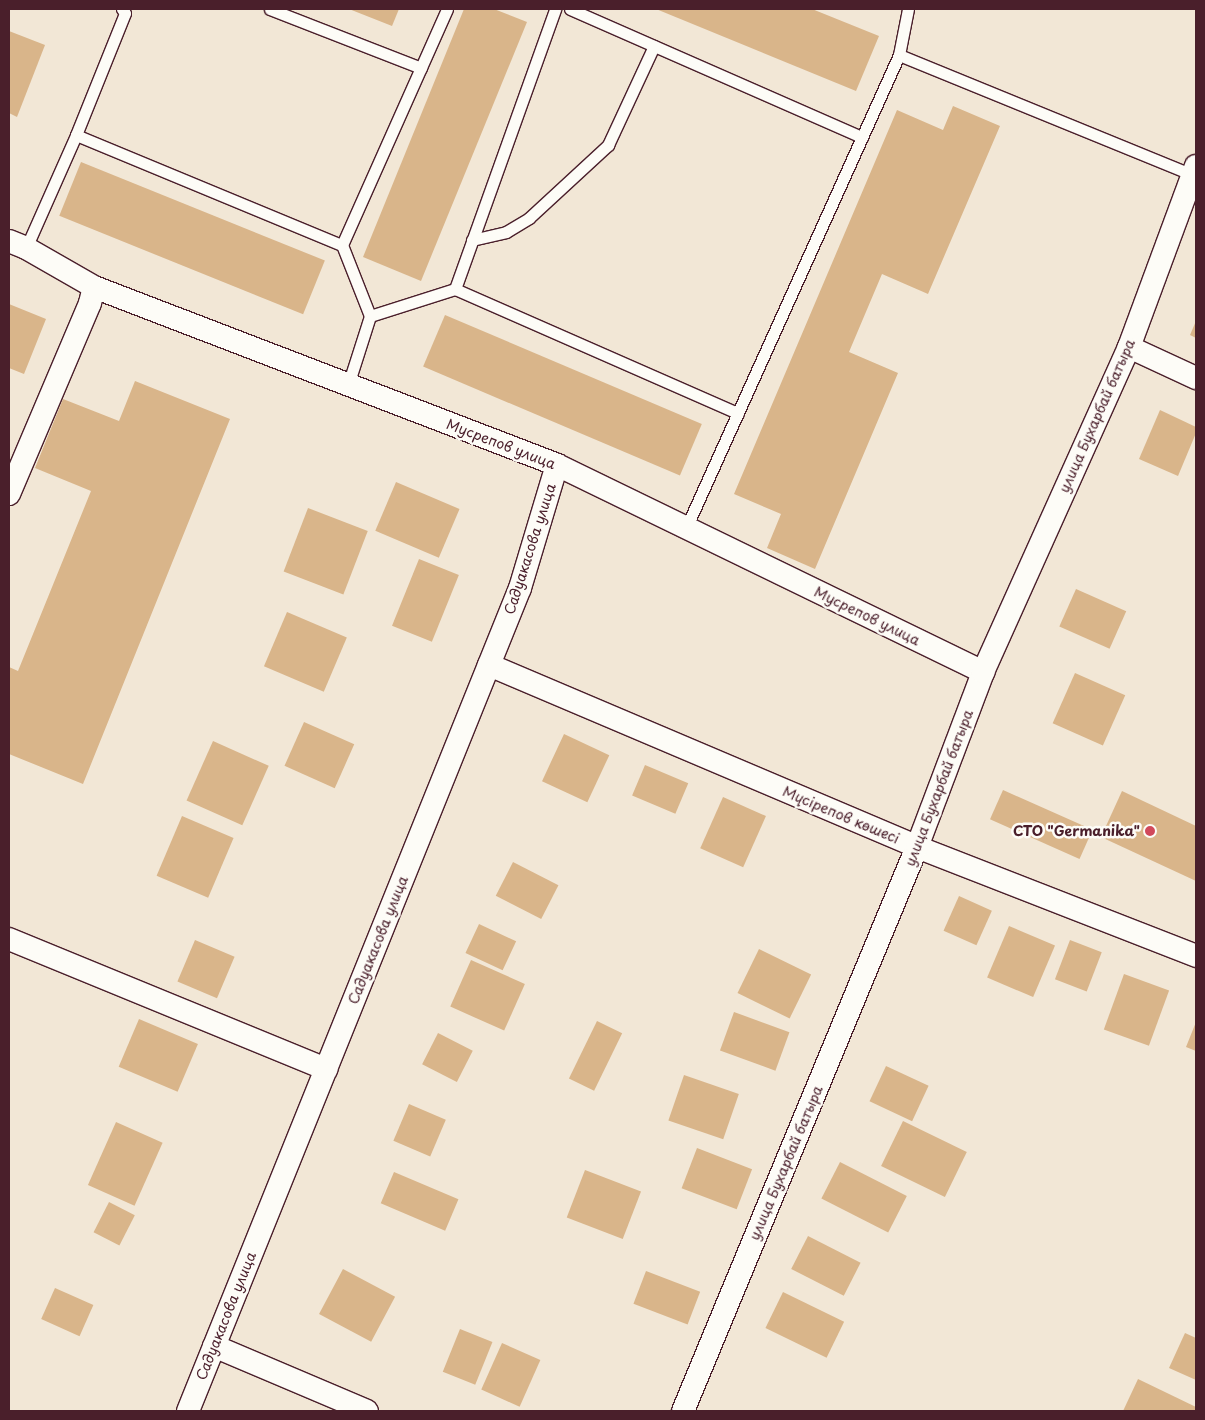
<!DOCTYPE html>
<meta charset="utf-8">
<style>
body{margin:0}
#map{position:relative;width:1205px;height:1420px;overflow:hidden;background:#f2e7d6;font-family:"Playpen Sans",sans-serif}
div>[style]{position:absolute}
.building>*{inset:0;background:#d9b58a;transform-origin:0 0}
.roads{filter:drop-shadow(1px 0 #4a1f2b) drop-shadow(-1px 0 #4a1f2b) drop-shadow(0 1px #4a1f2b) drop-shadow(0 -1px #4a1f2b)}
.lane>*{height:11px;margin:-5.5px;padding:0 5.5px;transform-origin:5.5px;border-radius:5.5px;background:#fdfcf7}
.street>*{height:22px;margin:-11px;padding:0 11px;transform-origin:11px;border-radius:11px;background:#fdfcf7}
.dots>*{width:14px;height:14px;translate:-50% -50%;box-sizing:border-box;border:2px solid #fdfcf7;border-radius:50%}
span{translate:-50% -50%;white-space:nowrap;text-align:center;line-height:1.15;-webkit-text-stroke:5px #fdfcf7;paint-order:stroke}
.street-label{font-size:14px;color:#4a1f2b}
.poi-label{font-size:14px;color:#4a1f2b;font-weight:700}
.right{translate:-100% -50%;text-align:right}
.frame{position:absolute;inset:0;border:10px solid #4a1f2b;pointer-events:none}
</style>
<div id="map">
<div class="building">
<div style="clip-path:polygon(349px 9px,399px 9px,392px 26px)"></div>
<div style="clip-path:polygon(464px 9px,494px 9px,527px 22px,421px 281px,363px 257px)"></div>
<div style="clip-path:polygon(656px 9px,812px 9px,879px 36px,856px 91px)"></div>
<div style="clip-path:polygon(9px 31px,45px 45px,17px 117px,9px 113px)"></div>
<div style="clip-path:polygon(953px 106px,1000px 126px,928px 294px,882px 274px,849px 352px,898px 373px,815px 569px,767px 548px,781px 514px,734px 494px,897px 110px,943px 130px)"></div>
<div style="left:81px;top:162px;width:263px;height:58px;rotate:22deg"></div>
<div style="clip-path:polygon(9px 304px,46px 319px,24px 374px,9px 368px)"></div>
<div style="left:445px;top:315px;width:279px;height:56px;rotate:23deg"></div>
<div style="clip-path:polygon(1196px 321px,1196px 338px,1190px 335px)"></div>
<div style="clip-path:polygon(135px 381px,230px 419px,83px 784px,9px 754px,9px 667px,18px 671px,91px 491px,35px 468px,63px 399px,119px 421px)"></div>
<div style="clip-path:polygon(1160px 410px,1196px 427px,1196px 433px,1178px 476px,1139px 459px)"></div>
<div style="left:396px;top:482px;width:69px;height:53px;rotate:23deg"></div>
<div style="left:308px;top:508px;width:64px;height:68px;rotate:21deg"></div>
<div style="left:419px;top:559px;width:43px;height:72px;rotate:22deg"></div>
<div style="left:1076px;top:589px;width:55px;height:41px;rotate:24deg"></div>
<div style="left:287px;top:612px;width:65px;height:59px;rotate:23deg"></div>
<div style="left:1075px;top:673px;width:55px;height:55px;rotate:24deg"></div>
<div style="left:304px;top:722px;width:55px;height:48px;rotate:24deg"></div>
<div style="left:564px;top:734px;width:50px;height:52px;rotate:25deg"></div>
<div style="left:213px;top:741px;width:61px;height:65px;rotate:24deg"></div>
<div style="left:645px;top:765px;width:47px;height:33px;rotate:23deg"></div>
<div style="left:1003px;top:790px;width:98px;height:32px;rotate:24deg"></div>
<div style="clip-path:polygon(1122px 791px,1196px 826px,1196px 881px,1101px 837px)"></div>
<div style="left:723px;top:797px;width:47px;height:56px;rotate:24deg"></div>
<div style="left:182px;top:816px;width:56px;height:65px;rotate:23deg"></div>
<div style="left:513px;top:862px;width:51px;height:38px;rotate:27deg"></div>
<div style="left:959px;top:896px;width:36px;height:38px;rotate:24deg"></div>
<div style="left:479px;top:924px;width:41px;height:32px;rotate:25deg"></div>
<div style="left:1009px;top:926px;width:50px;height:56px;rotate:23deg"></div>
<div style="left:195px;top:940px;width:43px;height:45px;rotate:23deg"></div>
<div style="left:1070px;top:940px;width:34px;height:42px;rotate:21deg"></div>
<div style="left:759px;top:949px;width:58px;height:49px;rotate:26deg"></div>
<div style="left:471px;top:960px;width:59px;height:51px;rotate:24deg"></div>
<div style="left:1124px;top:974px;width:48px;height:59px;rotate:20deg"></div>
<div style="left:734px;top:1012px;width:59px;height:41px;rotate:20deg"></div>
<div style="left:139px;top:1019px;width:64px;height:52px;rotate:23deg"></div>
<div style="left:597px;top:1021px;width:28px;height:64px;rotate:26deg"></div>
<div style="clip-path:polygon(1196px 1022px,1196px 1051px,1186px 1047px)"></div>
<div style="left:438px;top:1033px;width:39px;height:35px;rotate:27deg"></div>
<div style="left:886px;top:1066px;width:47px;height:39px;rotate:25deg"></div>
<div style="left:684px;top:1075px;width:58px;height:48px;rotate:19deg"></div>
<div style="left:409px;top:1104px;width:40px;height:40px;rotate:23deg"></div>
<div style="left:903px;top:1121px;width:71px;height:50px;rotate:26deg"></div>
<div style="left:116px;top:1122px;width:51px;height:69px;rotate:24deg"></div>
<div style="left:697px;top:1148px;width:59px;height:43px;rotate:21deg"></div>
<div style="left:840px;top:1162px;width:75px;height:41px;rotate:27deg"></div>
<div style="left:585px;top:1170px;width:60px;height:51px;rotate:21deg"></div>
<div style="left:394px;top:1172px;width:70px;height:34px;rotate:23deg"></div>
<div style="left:109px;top:1202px;width:29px;height:34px;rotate:27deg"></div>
<div style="left:808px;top:1236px;width:59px;height:37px;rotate:27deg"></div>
<div style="left:343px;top:1269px;width:59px;height:51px;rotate:28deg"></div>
<div style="left:646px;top:1271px;width:58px;height:35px;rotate:21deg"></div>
<div style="left:55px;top:1288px;width:42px;height:34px;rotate:24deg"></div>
<div style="left:783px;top:1292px;width:68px;height:40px;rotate:26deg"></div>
<div style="left:460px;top:1329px;width:35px;height:46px;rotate:22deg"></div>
<div style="clip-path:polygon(1185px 1333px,1196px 1338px,1196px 1380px,1169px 1368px)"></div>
<div style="left:502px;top:1343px;width:42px;height:51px;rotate:24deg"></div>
<div style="clip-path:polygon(1138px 1379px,1196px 1407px,1196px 1411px,1123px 1411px)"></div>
</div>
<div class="roads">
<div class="lane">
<div style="left:270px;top:9px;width:162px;rotate:21.3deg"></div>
<div style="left:570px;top:9px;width:319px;rotate:23.7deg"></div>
<div style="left:908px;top:9px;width:47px;rotate:101.1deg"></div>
<div style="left:899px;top:55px;width:318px;rotate:22.2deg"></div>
<div style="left:76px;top:135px;width:288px;rotate:22.5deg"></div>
<div style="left:472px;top:240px;width:35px;rotate:-13deg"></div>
<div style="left:506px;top:232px;width:27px;rotate:-31deg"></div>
<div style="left:529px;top:218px;width:108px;rotate:-42.7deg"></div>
<div style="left:608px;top:145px;width:109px;rotate:-65.1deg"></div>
<div style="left:26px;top:248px;width:124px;rotate:-66.1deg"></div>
<div style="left:76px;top:135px;width:131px;rotate:-68.1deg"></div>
<div style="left:125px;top:13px;width:5px;rotate:-127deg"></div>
<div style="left:455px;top:289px;width:309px;rotate:23.7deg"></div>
<div style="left:370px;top:316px;width:89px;rotate:-17.6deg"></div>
<div style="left:455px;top:289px;width:297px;rotate:-70.3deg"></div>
<div style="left:348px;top:385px;width:72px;rotate:-72.3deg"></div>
<div style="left:370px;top:316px;width:76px;rotate:-111.5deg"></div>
<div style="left:342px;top:245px;width:258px;rotate:-66deg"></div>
<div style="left:686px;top:528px;width:519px;rotate:-65.76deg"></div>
</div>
<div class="street">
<div style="left:9px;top:241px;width:18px;rotate:22deg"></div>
<div style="left:26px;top:248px;width:78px;rotate:29.8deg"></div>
<div style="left:94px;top:287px;width:496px;rotate:21deg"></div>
<div style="left:557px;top:465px;width:474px;rotate:25.9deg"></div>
<div style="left:1129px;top:347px;width:74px;rotate:24.8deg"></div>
<div style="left:9px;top:494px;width:207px;rotate:-67deg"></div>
<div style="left:90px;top:303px;width:16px;rotate:-76deg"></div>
<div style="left:489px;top:665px;width:465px;rotate:23deg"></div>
<div style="left:917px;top:847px;width:300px;rotate:21.3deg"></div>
<div style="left:9px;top:939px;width:343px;rotate:22.3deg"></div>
<div style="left:214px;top:1346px;width:166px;rotate:23deg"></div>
<div style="left:188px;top:1411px;width:887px;rotate:-68.03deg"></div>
<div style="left:520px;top:588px;width:128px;rotate:-73.3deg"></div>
<div style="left:683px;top:1411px;width:611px;rotate:-67.47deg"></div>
<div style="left:917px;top:847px;width:187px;rotate:-69.3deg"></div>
<div style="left:983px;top:672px;width:356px;rotate:-65.8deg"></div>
<div style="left:1129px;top:347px;width:193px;rotate:-69.7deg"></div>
</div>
</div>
<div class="dots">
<div style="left:1150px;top:831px;background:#d1495b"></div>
</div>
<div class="street-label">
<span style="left:1097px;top:416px;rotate:-66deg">улица Бухарбай батыра</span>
<span style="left:501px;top:444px;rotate:21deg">Мусрепов улица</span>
<span style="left:530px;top:549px;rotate:-72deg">Садуакасова улица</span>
<span style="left:867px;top:616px;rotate:26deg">Мусрепов улица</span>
<span style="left:939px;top:788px;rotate:-69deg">улица Бухарбай батыра</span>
<span style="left:841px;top:815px;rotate:23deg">Мүсірепов көшесі</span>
<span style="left:378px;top:940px;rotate:-68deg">Садуакасова улица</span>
<span style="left:786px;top:1163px;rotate:-67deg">улица Бухарбай батыра</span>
<span style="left:226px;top:1316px;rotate:-68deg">Садуакасова улица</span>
</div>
<div class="poi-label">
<span class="right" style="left:1140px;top:831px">СТО "Germanika"</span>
</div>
<div class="frame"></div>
</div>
